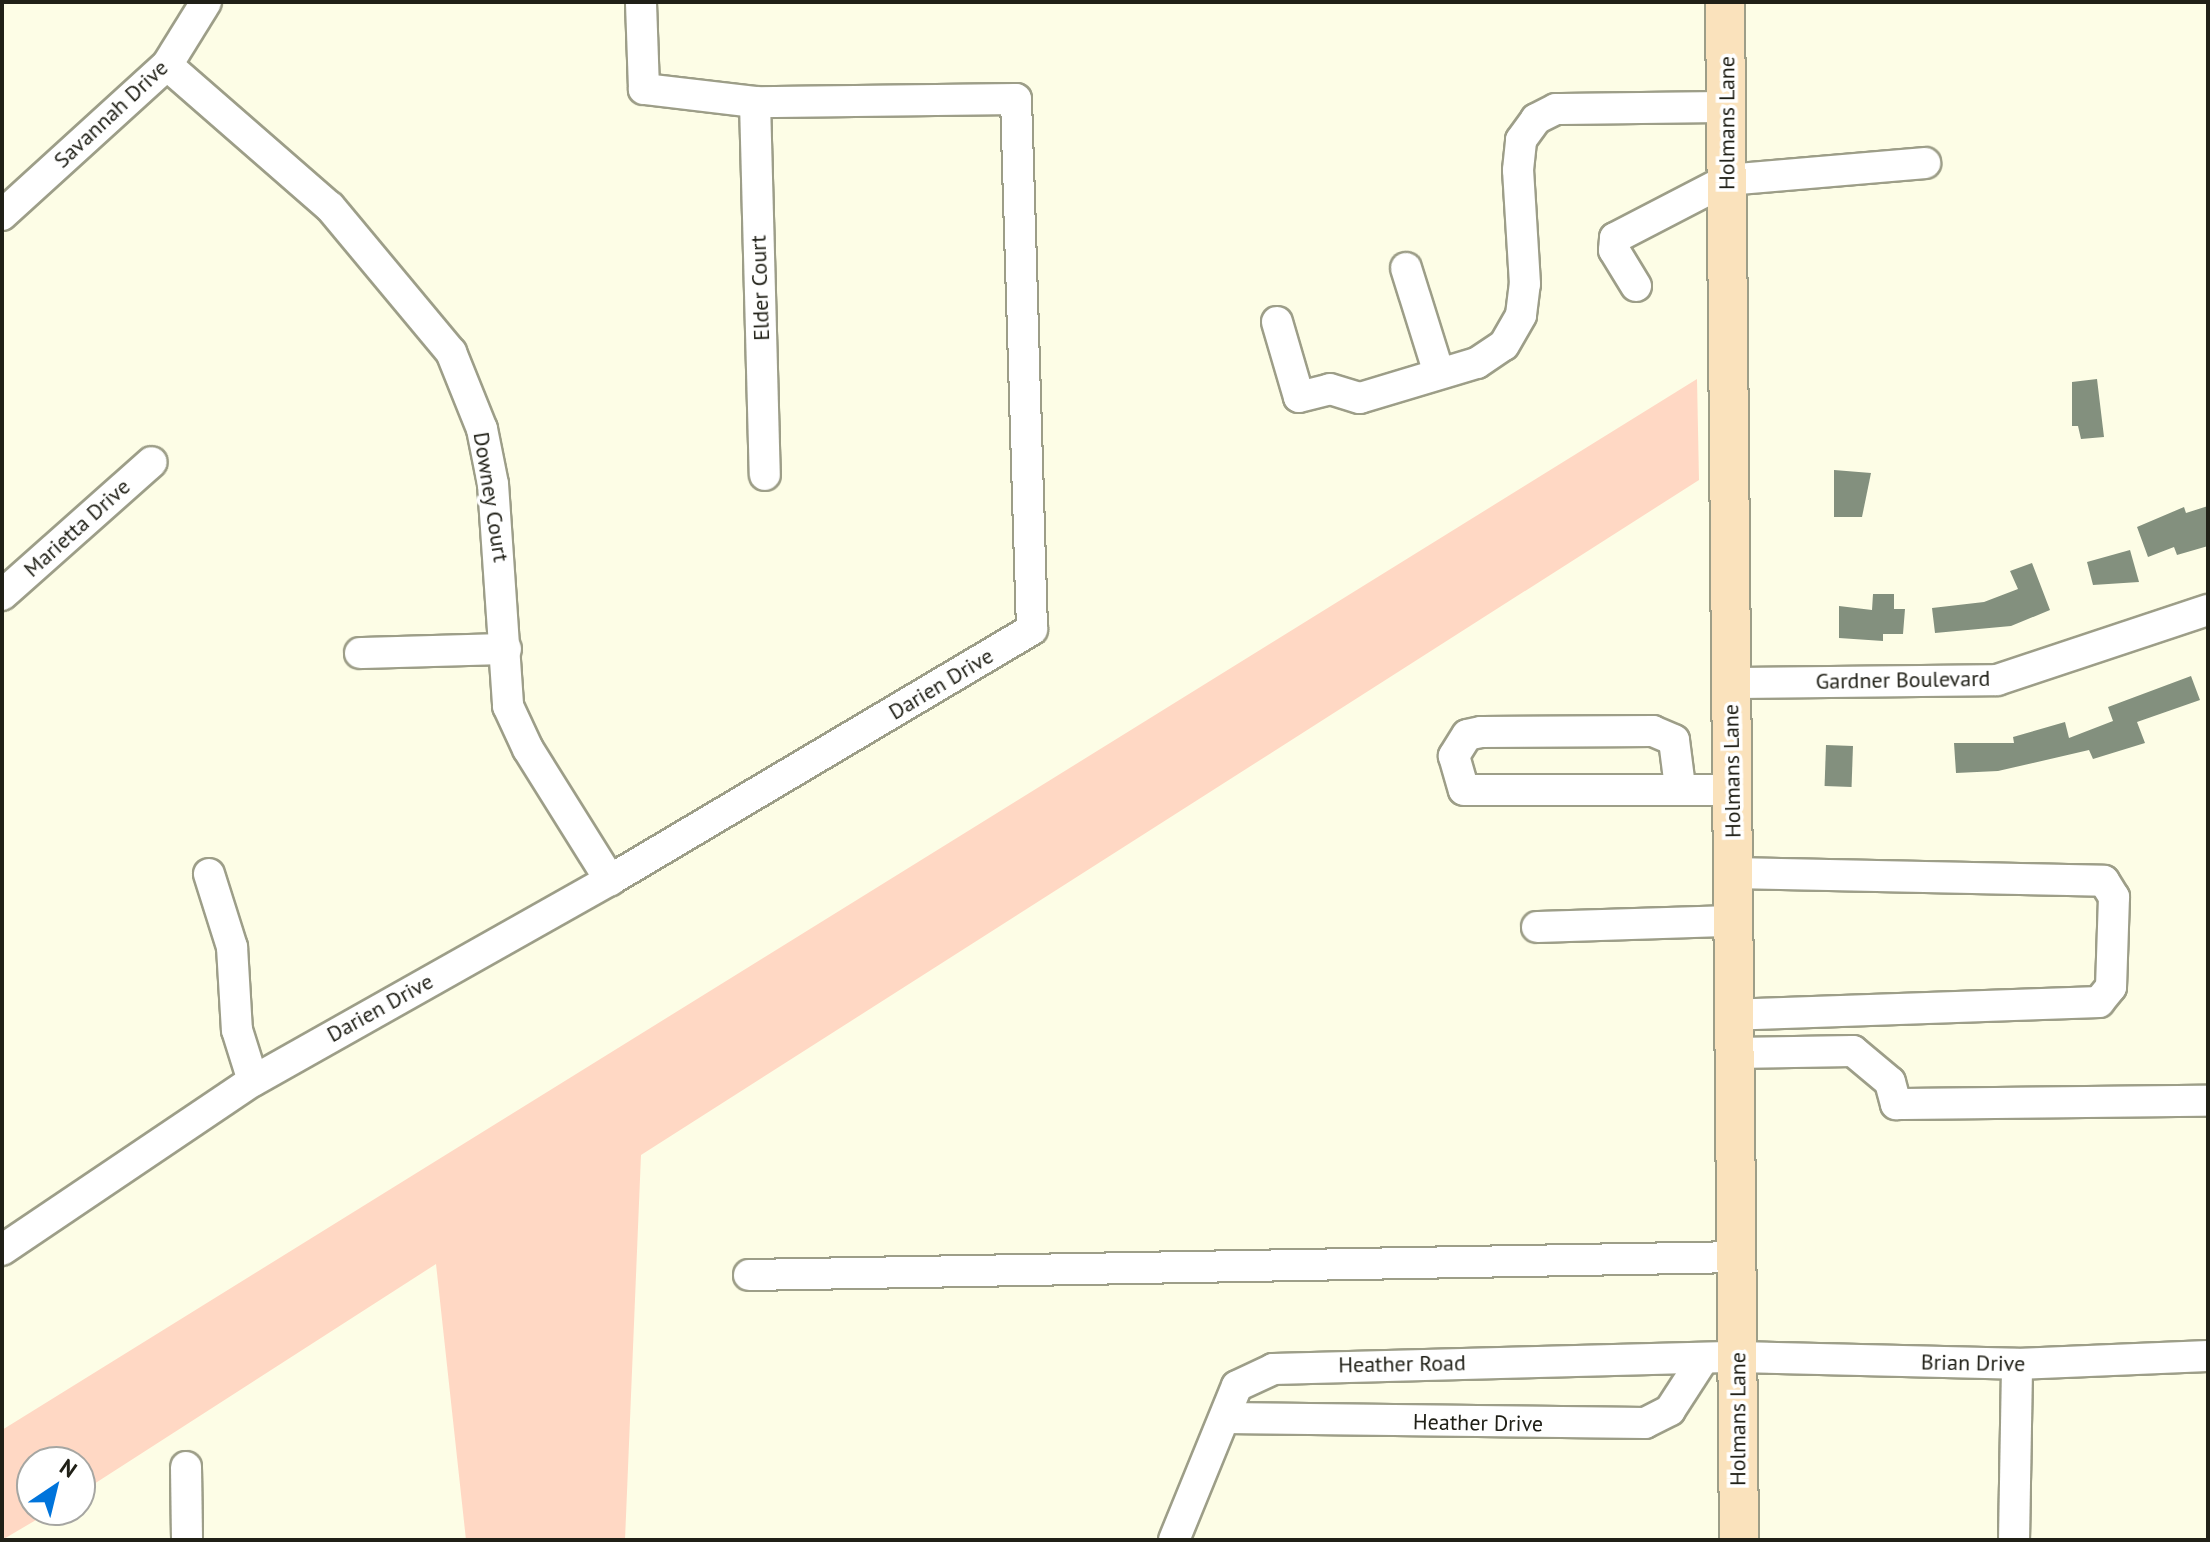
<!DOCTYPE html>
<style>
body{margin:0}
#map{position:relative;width:2210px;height:1542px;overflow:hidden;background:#fdfde6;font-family:"PT Sans",sans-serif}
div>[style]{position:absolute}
.green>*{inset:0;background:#ffd8c4}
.building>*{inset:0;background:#83907e;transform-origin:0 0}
.roads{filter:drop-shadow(2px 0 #9d9e88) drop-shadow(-2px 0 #9d9e88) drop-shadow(0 2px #9d9e88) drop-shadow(0 -2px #9d9e88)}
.minor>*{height:30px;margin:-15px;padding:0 15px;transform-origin:15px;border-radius:15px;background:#fff}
.major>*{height:38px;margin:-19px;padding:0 19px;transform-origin:19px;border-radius:19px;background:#fae2bc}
span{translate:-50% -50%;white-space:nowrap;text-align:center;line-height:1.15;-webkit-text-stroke:7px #fff;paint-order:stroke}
.street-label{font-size:22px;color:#202017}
.frame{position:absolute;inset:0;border:4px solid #202017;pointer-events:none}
.north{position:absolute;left:16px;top:1446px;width:80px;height:80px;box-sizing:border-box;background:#fff;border:2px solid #a6a6a2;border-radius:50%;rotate:35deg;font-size:22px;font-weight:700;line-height:32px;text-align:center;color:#202017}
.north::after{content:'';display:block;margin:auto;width:28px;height:36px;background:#0074db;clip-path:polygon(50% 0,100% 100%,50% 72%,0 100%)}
</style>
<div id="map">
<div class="green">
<div style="clip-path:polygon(1697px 379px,1699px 480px,641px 1155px,625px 1540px,466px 1540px,436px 1264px,80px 1493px,80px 1462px,32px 1462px,32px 1510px,53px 1510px,2px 1540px,2px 1430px)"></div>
</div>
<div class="building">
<div style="clip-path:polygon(2097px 379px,2104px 437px,2081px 439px,2078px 426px,2072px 426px,2072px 382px)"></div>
<div style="clip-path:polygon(1834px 470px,1871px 473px,1862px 517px,1834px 517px)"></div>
<div style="clip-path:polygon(2208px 506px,2208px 546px,2177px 555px,2174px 547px,2148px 557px,2137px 527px,2184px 507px,2186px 513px)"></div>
<div style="clip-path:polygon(2130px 550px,2139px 582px,2093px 585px,2087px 562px)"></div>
<div style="clip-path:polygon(2032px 563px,2050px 610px,2011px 626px,1935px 633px,1932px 608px,1984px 602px,2018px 589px,2010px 571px)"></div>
<div style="clip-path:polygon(1873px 594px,1894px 594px,1894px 609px,1905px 609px,1903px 634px,1883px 634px,1883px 641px,1839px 638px,1839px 606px,1872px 610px)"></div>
<div style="clip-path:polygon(2191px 676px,2200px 700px,2137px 722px,2145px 743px,2093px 759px,2089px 750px,1998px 771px,1956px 773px,1954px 743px,2014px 743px,2013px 737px,2065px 722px,2069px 738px,2113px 721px,2108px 707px)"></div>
<div style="left:1826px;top:745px;width:27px;height:41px;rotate:2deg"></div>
</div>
<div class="roads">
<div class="minor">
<div style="left:167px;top:65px;width:216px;rotate:41.1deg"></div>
<div style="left:330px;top:207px;width:189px;rotate:50.2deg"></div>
<div style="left:451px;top:352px;width:83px;rotate:68.1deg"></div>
<div style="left:482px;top:429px;width:56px;rotate:78.7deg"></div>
<div style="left:493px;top:484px;width:223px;rotate:86.1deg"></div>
<div style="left:508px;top:706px;width:47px;rotate:65.1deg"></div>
<div style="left:528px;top:749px;width:155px;rotate:58deg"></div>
<div style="left:755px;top:102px;width:373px;rotate:88.5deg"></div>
<div style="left:2px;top:215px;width:223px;rotate:-42.3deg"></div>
<div style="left:167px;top:65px;width:74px;rotate:-58.2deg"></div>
<div style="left:1406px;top:268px;width:107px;rotate:72.6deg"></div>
<div style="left:1636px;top:286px;width:42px;rotate:-121.4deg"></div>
<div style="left:1614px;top:250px;width:12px;rotate:-85deg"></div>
<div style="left:1615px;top:238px;width:126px;rotate:-27.4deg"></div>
<div style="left:1727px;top:180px;width:199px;rotate:-4.9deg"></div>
<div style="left:1277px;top:322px;width:78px;rotate:73.7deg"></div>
<div style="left:1299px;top:397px;width:32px;rotate:-14deg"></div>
<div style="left:1330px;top:389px;width:31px;rotate:17deg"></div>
<div style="left:1360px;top:398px;width:122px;rotate:-16.7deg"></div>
<div style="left:1477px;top:363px;width:32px;rotate:-34deg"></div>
<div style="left:1504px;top:345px;width:34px;rotate:-60deg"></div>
<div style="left:1521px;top:315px;width:31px;rotate:-83deg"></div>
<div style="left:1525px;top:284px;width:114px;rotate:-93.5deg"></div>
<div style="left:1518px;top:170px;width:30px;rotate:-84deg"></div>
<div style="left:1521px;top:140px;width:26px;rotate:-54deg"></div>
<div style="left:1536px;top:119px;width:22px;rotate:-27deg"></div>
<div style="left:1556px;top:109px;width:170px;rotate:-0.7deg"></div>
<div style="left:2px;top:595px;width:200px;rotate:-41.6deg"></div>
<div style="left:360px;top:653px;width:146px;rotate:-1.6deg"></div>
<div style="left:1731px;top:683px;width:266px;rotate:-0.6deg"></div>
<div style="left:1997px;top:680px;width:222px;rotate:-18.4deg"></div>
<div style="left:1680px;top:787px;width:47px;rotate:-97.3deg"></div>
<div style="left:1674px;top:740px;width:23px;rotate:-157deg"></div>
<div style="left:1653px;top:731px;width:172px;rotate:179.7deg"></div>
<div style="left:1481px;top:732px;width:14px;rotate:168deg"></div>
<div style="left:1467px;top:735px;width:25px;rotate:122deg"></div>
<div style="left:1454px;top:756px;width:35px;rotate:74deg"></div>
<div style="left:1464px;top:790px;width:268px"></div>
<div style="left:1733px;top:873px;width:371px;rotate:1.2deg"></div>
<div style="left:2104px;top:881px;width:19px;rotate:58deg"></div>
<div style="left:2114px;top:897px;width:90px;rotate:91.9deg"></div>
<div style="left:2111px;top:987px;width:19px;rotate:129deg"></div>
<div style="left:2099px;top:1002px;width:365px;rotate:178deg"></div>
<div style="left:209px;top:874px;width:77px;rotate:72.5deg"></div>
<div style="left:232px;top:947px;width:83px;rotate:86.6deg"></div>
<div style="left:237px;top:1030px;width:53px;rotate:72.6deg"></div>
<div style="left:1537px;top:927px;width:196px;rotate:-1.8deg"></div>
<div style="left:1735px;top:1053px;width:118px;rotate:-1deg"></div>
<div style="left:1853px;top:1051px;width:48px;rotate:40deg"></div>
<div style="left:1890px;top:1082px;width:23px;rotate:75deg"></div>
<div style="left:1896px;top:1104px;width:312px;rotate:-0.6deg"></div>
<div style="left:2px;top:1250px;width:303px;rotate:-34deg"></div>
<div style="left:253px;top:1081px;width:410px;rotate:-29.4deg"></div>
<div style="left:610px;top:880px;width:491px;rotate:-30.7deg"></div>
<div style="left:1032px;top:629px;width:530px;rotate:-91.73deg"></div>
<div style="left:1016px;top:99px;width:261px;rotate:179.3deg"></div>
<div style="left:755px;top:102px;width:112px;rotate:-173.3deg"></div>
<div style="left:644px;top:89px;width:87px;rotate:-92deg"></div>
<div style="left:749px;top:1275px;width:987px;rotate:-1.04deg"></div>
<div style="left:1226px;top:1418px;width:419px;rotate:0.7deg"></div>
<div style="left:1645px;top:1423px;width:28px;rotate:-27deg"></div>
<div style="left:1670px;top:1410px;width:57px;rotate:-57.1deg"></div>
<div style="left:186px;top:1467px;width:73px;rotate:89.2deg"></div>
<div style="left:1174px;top:1540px;width:166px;rotate:-67.8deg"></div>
<div style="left:1237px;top:1386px;width:40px;rotate:-25deg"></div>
<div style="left:1273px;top:1369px;width:464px;rotate:-1.5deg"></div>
<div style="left:1737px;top:1357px;width:280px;rotate:1.4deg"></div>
<div style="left:2017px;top:1364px;width:191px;rotate:-2.4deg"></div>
<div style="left:2014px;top:1540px;width:176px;rotate:-89deg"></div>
</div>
<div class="major">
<div style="left:1725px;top:2px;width:1538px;rotate:89.48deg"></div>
</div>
</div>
<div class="street-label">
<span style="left:111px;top:114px;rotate:-43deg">Savannah Drive</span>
<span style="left:1727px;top:123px;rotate:-90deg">Holmans Lane</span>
<span style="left:760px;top:288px;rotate:-92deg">Elder Court</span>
<span style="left:491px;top:497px;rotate:81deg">Downey Court</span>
<span style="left:77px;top:528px;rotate:-42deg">Marietta Drive</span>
<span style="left:1903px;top:680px;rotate:-1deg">Gardner Boulevard</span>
<span style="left:941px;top:684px;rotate:-31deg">Darien Drive</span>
<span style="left:1732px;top:771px;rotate:-91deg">Holmans Lane</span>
<span style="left:380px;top:1008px;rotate:-29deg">Darien Drive</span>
<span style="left:1973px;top:1363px;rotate:1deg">Brian Drive</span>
<span style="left:1402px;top:1364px;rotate:-1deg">Heather Road</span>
<span style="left:1738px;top:1419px;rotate:-90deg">Holmans Lane</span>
<span style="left:1478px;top:1423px;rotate:1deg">Heather Drive</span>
</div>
<div class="frame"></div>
<div class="north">N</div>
</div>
